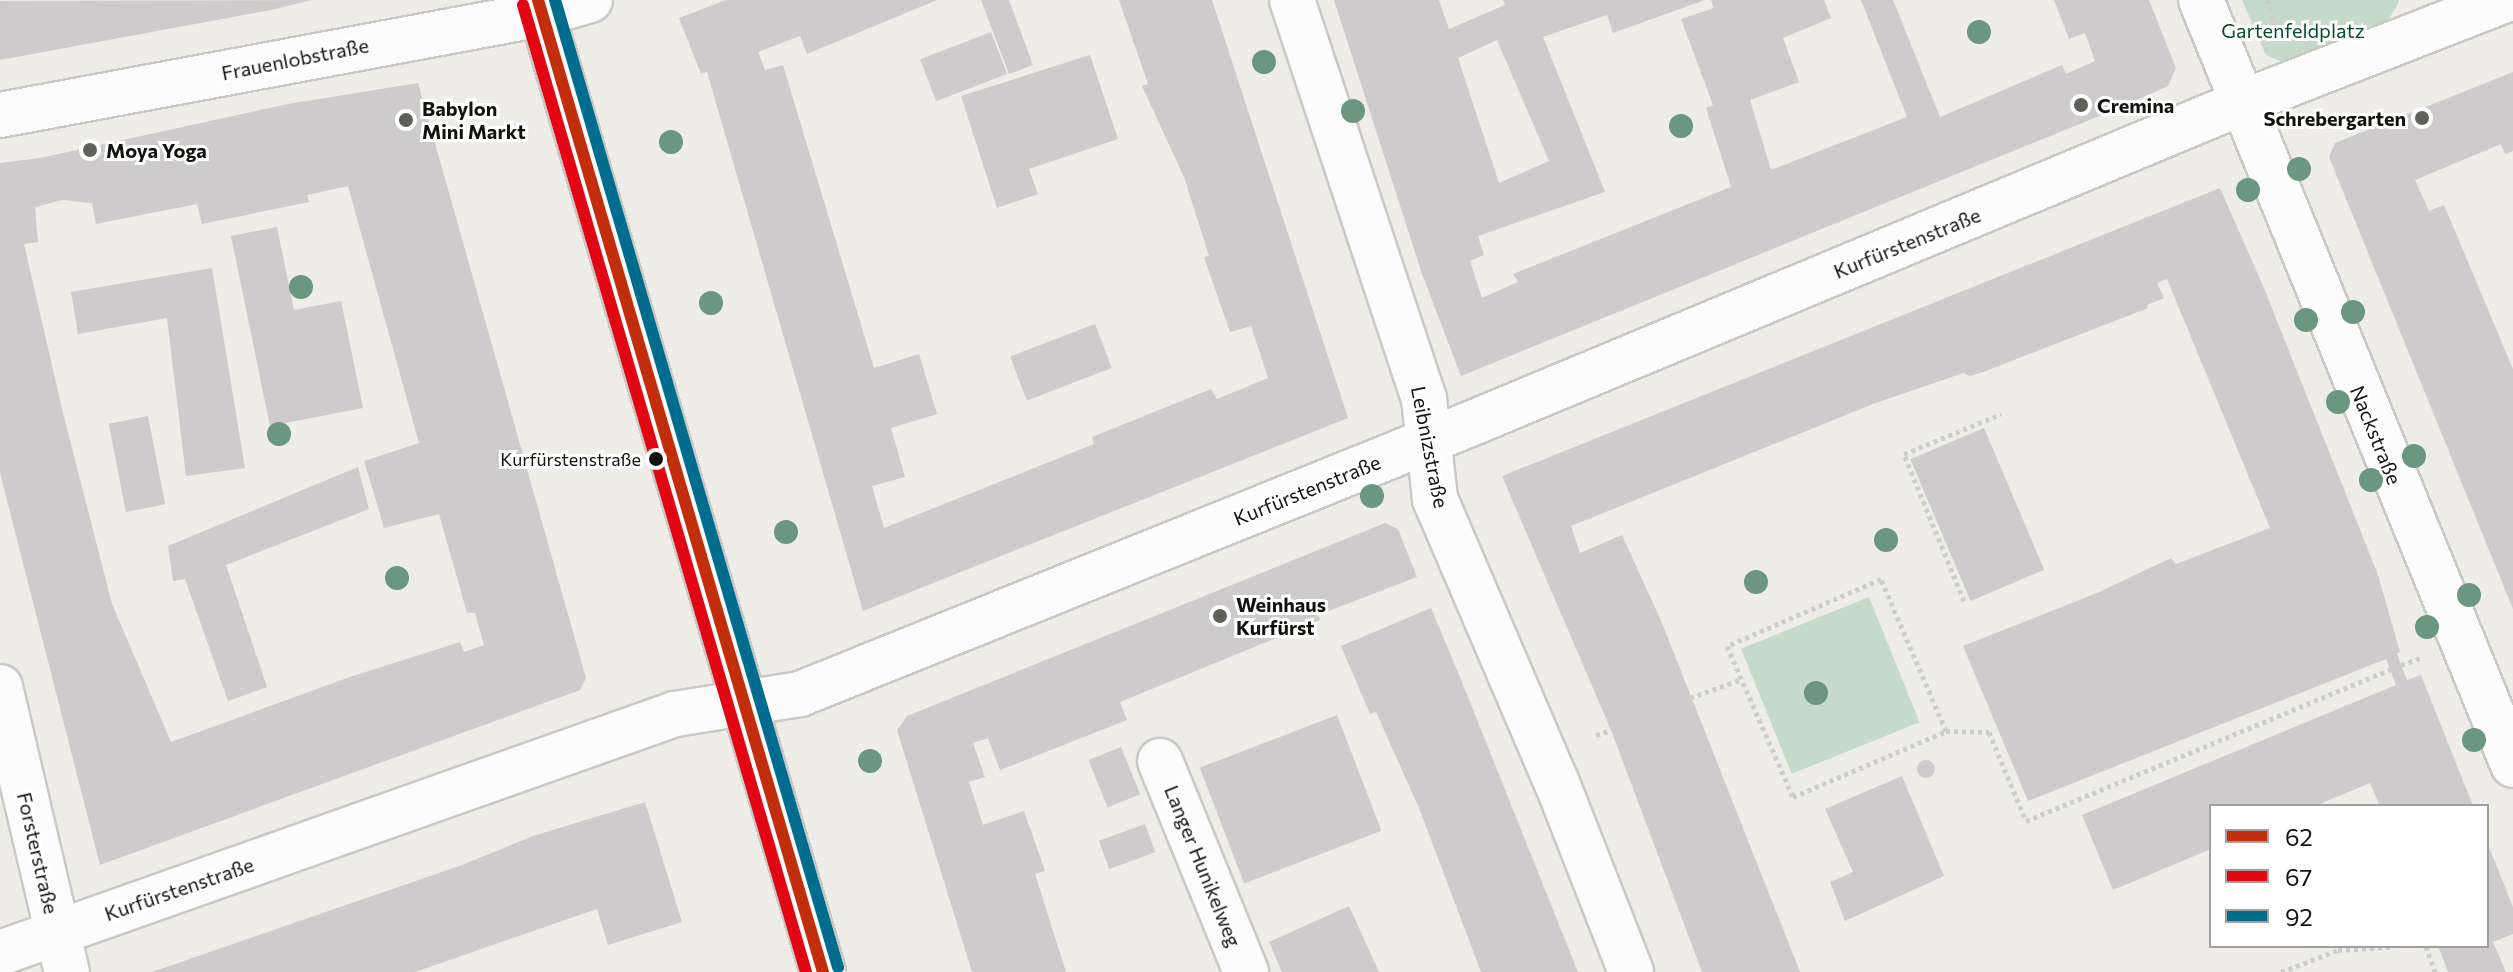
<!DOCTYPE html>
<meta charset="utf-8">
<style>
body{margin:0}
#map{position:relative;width:2513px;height:972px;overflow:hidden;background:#eeede8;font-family:Commissioner,sans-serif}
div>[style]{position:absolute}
.green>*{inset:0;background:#c5dac9;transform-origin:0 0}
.building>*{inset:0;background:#cdcbcb;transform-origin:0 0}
.round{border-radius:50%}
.path>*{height:5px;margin-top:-2.5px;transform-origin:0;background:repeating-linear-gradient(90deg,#cdcdcb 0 4px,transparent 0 8px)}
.roads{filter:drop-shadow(2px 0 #cac9c5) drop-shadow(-2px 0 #cac9c5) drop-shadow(0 2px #cac9c5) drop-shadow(0 -2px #cac9c5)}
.minor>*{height:44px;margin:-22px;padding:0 22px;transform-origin:22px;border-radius:22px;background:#fcfcfc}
.bus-1>*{height:12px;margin:-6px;padding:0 6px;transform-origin:6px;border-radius:6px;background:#c22e0c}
.bus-2>*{height:12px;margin:-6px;padding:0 6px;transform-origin:6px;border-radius:6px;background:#e20613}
.bus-3>*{height:12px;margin:-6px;padding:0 6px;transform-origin:6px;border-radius:6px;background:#006d8f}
.trees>*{width:24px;height:24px;margin:-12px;border-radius:50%;background:#6b967f}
.dots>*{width:22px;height:22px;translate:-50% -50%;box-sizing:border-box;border:4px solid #fff;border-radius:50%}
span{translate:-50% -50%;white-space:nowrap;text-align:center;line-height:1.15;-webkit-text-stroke:6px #fff;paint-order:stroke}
.bus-label{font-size:18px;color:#13120e}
.right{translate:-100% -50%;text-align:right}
.park-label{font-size:20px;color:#004f29}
.street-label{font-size:20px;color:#13120e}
.poi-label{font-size:20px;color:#13120e;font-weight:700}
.left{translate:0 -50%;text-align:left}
.legend{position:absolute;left:2209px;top:804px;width:280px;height:144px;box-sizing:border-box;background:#fff;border:2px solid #a1a09f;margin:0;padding:10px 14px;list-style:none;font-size:24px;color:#13120e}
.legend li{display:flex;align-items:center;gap:16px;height:40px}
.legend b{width:40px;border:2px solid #a1a09f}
</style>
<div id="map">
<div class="green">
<div style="clip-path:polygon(2242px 0,2399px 0,2399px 2px,2385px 26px,2284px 63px,2266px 55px)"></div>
<div style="left:1869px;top:597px;width:135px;height:138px;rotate:68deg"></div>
</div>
<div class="building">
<div style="clip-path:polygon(312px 0,271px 10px,0 60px,0 1px)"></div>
<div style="clip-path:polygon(726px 0,937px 0,807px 54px,800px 36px,758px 52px,765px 70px,783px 65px,874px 368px,919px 354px,937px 414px,891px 428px,905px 477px,872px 486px,884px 528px,1094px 444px,1092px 437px,1211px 389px,1217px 399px,1268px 378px,1251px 326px,1230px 332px,1204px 257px,1209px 256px,1184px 177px,1142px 86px,1148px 84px,1119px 0,1212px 0,1348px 418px,863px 611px,707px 72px,701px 74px,679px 18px)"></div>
<div style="clip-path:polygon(981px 0,1009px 0,1033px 65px,1009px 74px)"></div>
<div style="clip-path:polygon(evenodd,1334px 0,1439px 0,1449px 29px,1505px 5px,1503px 0,1705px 0,1613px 33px,1607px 15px,1543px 37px,1605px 192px,1478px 236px,1484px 255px,1470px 261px,1482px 298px,1518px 282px,1513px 274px,1731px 187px,1706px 108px,1713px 105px,1681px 19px,1714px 8px,1711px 0,1824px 0,1831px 18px,1783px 38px,1799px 82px,1750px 100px,1771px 170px,1907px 117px,1861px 0,1893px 0,1940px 117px,2062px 65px,2066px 74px,2095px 61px,2085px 33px,2069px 39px,2054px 0,2149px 0,2176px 68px,2168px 86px,2114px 110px,1461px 376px,1422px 274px,1334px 0,1497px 40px,1549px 161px,1499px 183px,1458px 58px,1497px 40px)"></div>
<div style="left:991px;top:32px;width:45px;height:76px;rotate:69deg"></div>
<div style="clip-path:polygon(1090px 55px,1118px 139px,1029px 169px,1038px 194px,997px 208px,961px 96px)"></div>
<div style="clip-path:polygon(2513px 72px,2513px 151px,2505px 154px,2501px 144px,2415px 180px,2429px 211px,2444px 205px,2513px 369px,2513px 609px,2329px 157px,2335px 143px)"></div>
<div style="clip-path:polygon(evenodd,418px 83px,586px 678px,580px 690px,100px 865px,0 473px,0 163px,40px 158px,288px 104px,418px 83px,348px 186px,419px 443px,364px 461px,375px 497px,384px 528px,439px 514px,467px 613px,475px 613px,484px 645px,464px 652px,460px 642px,350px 677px,171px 742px,112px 604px,63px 413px,24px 244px,38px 242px,35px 207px,62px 200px,92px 203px,96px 224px,197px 204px,202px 224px,309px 202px,307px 195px,348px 186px)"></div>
<div style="clip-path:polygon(2220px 188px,2264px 288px,2378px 575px,2400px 652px,2397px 653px,2401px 665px,2407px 680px,2421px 675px,2473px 806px,2380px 806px,2370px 783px,2315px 806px,2211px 806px,2211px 849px,2113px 890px,2082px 815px,2396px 685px,2386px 659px,2028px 801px,1963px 646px,2097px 593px,2171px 558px,2176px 564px,2270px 528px,2167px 279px,2157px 283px,2164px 298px,2147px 305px,2148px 308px,1983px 372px,1970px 376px,1963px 373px,1873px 404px,1571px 526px,1580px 553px,1622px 535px,1662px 623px,1800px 972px,1702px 972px,1611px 730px,1502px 476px)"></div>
<div style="clip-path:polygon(277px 227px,294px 310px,341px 301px,363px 408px,270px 426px,231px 236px)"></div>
<div style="clip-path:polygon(212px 268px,245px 468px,186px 476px,167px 318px,78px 334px,71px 292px)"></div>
<div style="left:1095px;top:324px;width:47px;height:91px;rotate:69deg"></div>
<div style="left:148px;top:416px;width:90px;height:40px;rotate:79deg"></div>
<div style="left:1984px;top:428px;width:154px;height:80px;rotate:67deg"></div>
<div style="clip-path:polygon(358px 467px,369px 509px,226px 565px,267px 687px,228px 701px,185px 579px,173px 581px,168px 546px)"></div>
<div style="clip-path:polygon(1385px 523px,1398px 529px,1417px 577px,1318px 615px,1320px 620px,1120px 702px,1127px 720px,1000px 770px,988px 738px,973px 743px,985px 777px,969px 782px,983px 825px,1024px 811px,1045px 871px,1035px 874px,1066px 972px,972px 972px,897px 730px,907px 716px)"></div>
<div style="clip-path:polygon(1431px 608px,1460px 677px,1578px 972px,1481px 972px,1419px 808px,1376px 712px,1370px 714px,1341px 646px)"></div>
<div style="left:1337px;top:715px;width:124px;height:147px;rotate:69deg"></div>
<div style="left:1121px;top:747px;width:51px;height:35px;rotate:68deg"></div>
<div class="round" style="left:1917px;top:760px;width:18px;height:18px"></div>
<div style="clip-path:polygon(1902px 776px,1944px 876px,1845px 921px,1830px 882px,1853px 872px,1825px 809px)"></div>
<div style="clip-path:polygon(645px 802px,682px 922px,608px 945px,597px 909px,415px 972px,152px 972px,462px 865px,533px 836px)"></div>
<div style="left:1145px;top:824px;width:30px;height:49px;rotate:70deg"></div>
<div style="clip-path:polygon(2487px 842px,2513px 907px,2513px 934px,2493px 942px,2506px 972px,2448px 972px,2438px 946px,2487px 946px)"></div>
<div style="clip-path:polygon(1349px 906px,1379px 972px,1282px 972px,1269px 942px)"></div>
</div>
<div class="path">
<div style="left:2267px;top:0;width:42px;rotate:70.7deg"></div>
<div style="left:1964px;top:601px;width:159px;rotate:-112.2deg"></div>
<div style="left:1904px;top:454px;width:105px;rotate:-22.4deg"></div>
<div style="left:2401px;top:665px;width:20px;rotate:-20deg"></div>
<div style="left:1690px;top:698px;width:55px;rotate:-20.1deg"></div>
<div style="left:1946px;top:731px;width:165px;rotate:-113.2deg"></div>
<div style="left:1881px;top:579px;width:168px;rotate:156.5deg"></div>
<div style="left:1727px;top:646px;width:165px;rotate:66.4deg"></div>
<div style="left:1793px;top:797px;width:167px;rotate:-23.3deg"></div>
<div style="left:1946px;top:731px;width:43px;rotate:1.3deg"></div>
<div style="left:1989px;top:732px;width:96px;rotate:67.4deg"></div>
<div style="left:2026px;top:821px;width:395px;rotate:-22.6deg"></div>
<div style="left:1596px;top:735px;width:16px;rotate:-18deg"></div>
<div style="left:2426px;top:946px;width:28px;rotate:71deg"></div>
<div style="left:2281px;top:972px;width:61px;rotate:-21.1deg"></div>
<div style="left:2338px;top:950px;width:52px;rotate:-3.3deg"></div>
</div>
<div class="roads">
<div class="minor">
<div style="left:538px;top:0;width:1013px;rotate:73.66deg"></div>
<div style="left:1292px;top:0;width:420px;rotate:71.7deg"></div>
<div style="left:1424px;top:399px;width:101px;rotate:83.7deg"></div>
<div style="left:1435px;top:499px;width:309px;rotate:66.8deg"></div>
<div style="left:1557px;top:783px;width:203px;rotate:68.6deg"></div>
<div style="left:2201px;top:0;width:826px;rotate:67.81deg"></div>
<div style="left:0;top:115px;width:551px;rotate:-10.56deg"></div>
<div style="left:542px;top:14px;width:50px;rotate:-16.3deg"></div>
<div style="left:0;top:687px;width:293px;rotate:76.8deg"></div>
<div style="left:1160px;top:761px;width:228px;rotate:67.8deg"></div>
<div style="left:0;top:953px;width:716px;rotate:-19.5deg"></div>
<div style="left:675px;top:714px;width:127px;rotate:-9.1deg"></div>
<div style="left:800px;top:694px;width:722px;rotate:-21.95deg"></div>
<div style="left:1470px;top:424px;width:835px;rotate:-22.6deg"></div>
<div style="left:2241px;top:103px;width:283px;rotate:-21.3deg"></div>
</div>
</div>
<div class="bus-1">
<div style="left:538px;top:0;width:1013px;rotate:73.66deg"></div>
</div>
<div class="bus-2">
<div style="left:523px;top:5px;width:1008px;rotate:73.69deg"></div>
</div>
<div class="bus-3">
<div style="left:555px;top:0;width:1008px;rotate:73.69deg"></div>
</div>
<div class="trees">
<div style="left:1979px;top:32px"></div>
<div style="left:1264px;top:62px"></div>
<div style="left:1353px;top:111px"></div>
<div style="left:1681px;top:126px"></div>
<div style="left:671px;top:142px"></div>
<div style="left:2299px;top:169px"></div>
<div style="left:2248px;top:190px"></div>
<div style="left:301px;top:287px"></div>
<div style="left:711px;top:303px"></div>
<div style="left:2353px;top:312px"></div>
<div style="left:2306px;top:320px"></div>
<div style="left:2338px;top:402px"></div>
<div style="left:279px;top:434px"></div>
<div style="left:2414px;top:456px"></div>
<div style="left:2371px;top:480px"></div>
<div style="left:1372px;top:496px"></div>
<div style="left:786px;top:532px"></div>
<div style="left:1886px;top:540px"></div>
<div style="left:397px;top:578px"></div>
<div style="left:1756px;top:582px"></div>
<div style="left:2469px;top:595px"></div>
<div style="left:2427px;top:627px"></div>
<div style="left:1816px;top:693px"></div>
<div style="left:2474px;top:740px"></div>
<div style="left:870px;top:761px"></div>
</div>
<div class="dots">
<div style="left:2081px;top:105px;background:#605f5a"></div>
<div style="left:2422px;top:118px;background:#605f5a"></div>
<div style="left:406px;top:120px;background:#605f5a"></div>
<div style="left:90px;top:150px;background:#605f5a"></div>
<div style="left:656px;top:459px;background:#13120e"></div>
<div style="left:1220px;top:616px;background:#605f5a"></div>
</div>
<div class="bus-label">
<span class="right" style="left:641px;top:459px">Kurfürstenstraße</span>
</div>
<div class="park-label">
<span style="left:2293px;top:30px">Gartenfeldplatz</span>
</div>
<div class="street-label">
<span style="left:295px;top:59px;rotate:-11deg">Frauenlobstraße</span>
<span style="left:1907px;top:243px;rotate:-22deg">Kurfürstenstraße</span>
<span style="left:2376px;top:435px;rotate:68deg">Nackstraße</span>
<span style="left:1430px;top:447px;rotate:79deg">Leibnizstraße</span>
<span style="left:1307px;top:490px;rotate:-22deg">Kurfürstenstraße</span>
<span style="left:38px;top:853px;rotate:77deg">Forsterstraße</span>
<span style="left:1203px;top:866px;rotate:68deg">Langer Hunikelweg</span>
<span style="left:179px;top:889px;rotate:-19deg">Kurfürstenstraße</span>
</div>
<div class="poi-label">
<span class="left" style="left:2097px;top:105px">Cremina</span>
<span class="left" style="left:422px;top:120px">Babylon<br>Mini Markt</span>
<span class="right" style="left:2406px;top:118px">Schrebergarten</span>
<span class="left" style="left:106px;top:150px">Moya Yoga</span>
<span class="left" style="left:1236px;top:616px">Weinhaus<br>Kurfürst</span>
</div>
<ul class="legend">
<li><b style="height:10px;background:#c22e0c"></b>62</li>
<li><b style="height:10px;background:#e20613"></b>67</li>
<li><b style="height:10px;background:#006d8f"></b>92</li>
</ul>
</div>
